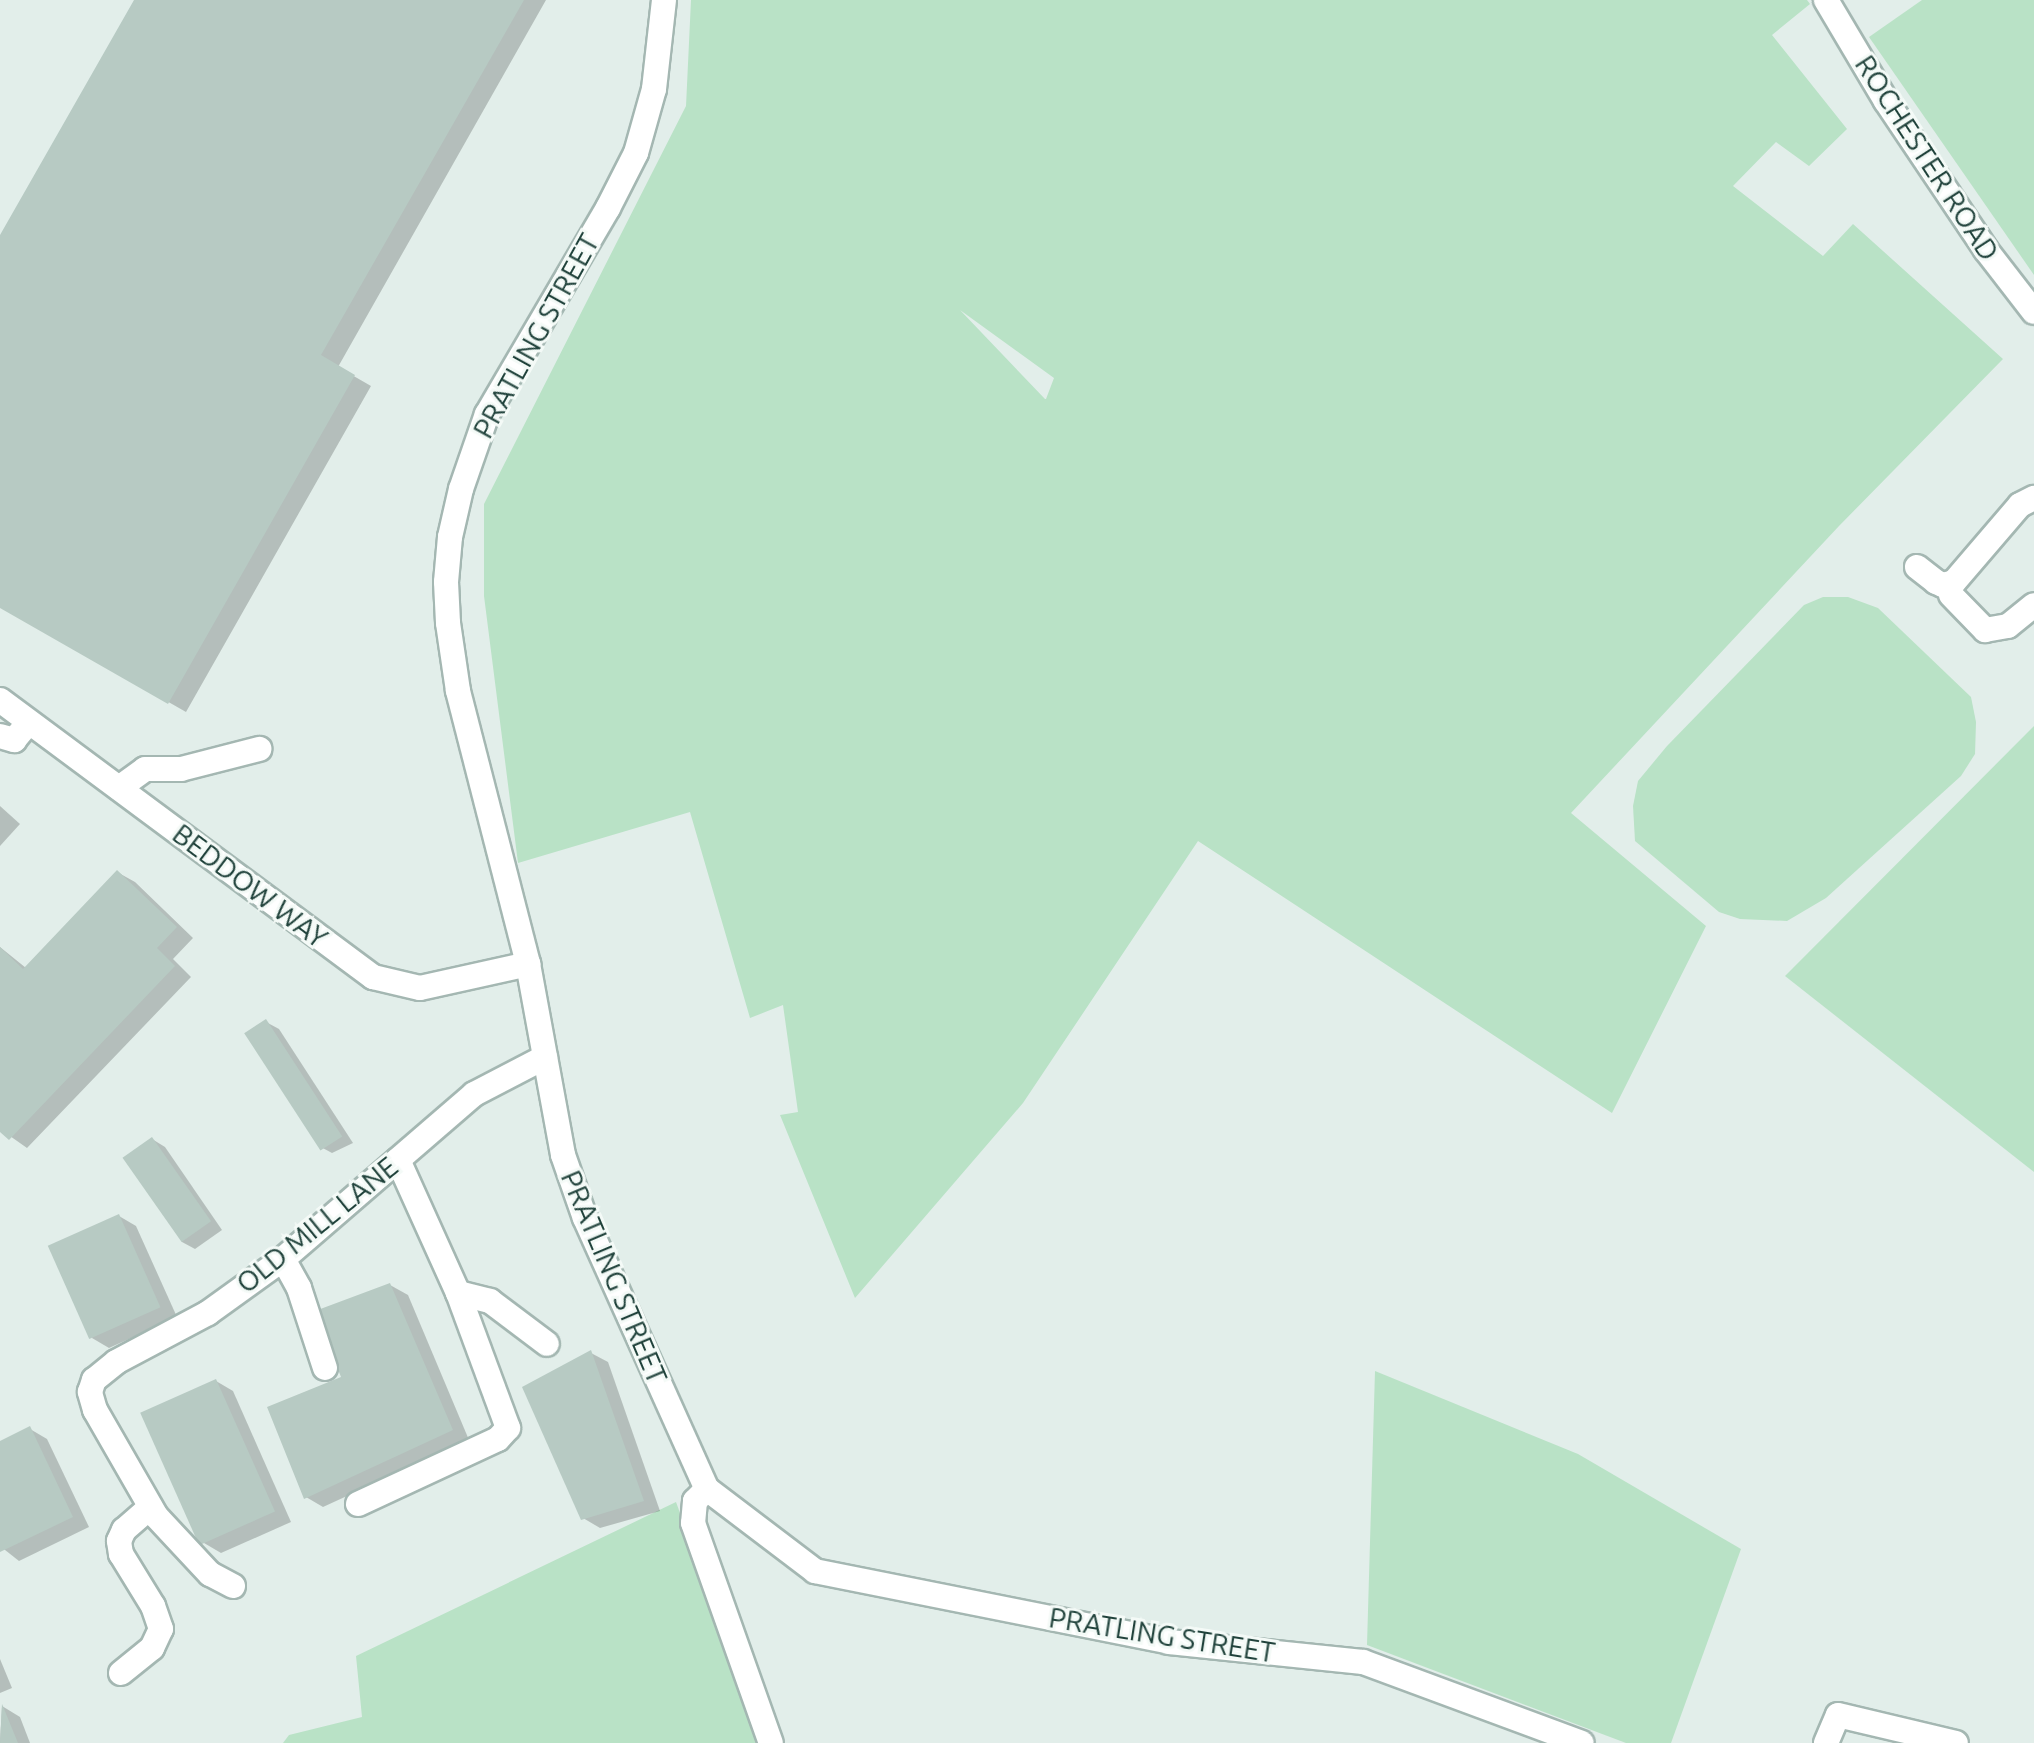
<!DOCTYPE html>
<style>
body{margin:0}
#map{position:relative;width:2034px;height:1743px;overflow:hidden;background:#e2eeea;font-family:Ubuntu,sans-serif}
div>[style]{position:absolute}
.green>*{inset:0;background:#b9e2c6}
.shadow>*{inset:0;background:#0003}
.building>*{inset:0;background:#b7cac3;transform-origin:0 0}
.roads{filter:drop-shadow(2px 0 #a4b7b2) drop-shadow(-2px 0 #a4b7b2) drop-shadow(0 2px #a4b7b2) drop-shadow(0 -2px #a4b7b2)}
.minor>*{height:24px;margin:-12px;padding:0 12px;transform-origin:12px;border-radius:12px;background:#fff}
span{translate:-50% -50%;white-space:nowrap;text-align:center;line-height:1.15;-webkit-text-stroke:6px #f4faf7;paint-order:stroke}
.street-label{font-size:28px;color:#20423b}
</style>
<div id="map">
<div class="green">
<div style="clip-path:polygon(evenodd,691px 0,1807px 0,1810px 4px,1772px 35px,1847px 129px,1809px 166px,1776px 142px,1733px 186px,1823px 256px,1853px 224px,2003px 359px,1839px 526px,1571px 813px,1706px 926px,1612px 1113px,1198px 841px,1023px 1103px,855px 1298px,780px 1115px,798px 1112px,783px 1005px,750px 1018px,690px 812px,518px 863px,484px 596px,484px 504px,686px 106px,691px 0,960px 310px,1054px 378px,1046px 399px,1045px 399px,960px 310px)"></div>
<div style="clip-path:polygon(1922px 0,2034px 0,2034px 275px,1869px 37px)"></div>
<div style="clip-path:polygon(1823px 597px,1848px 597px,1878px 608px,1971px 697px,1976px 722px,1975px 754px,1961px 776px,1826px 898px,1787px 921px,1740px 919px,1719px 912px,1635px 841px,1633px 806px,1638px 781px,1667px 746px,1804px 605px)"></div>
<div style="clip-path:polygon(2034px 726px,2034px 1172px,1785px 976px)"></div>
<div style="clip-path:polygon(1375px 1371px,1578px 1454px,1741px 1549px,1671px 1743px,1626px 1743px,1367px 1645px)"></div>
<div style="clip-path:polygon(676px 1502px,764px 1743px,283px 1743px,289px 1735px,362px 1717px,356px 1656px)"></div>
</div>
<div class="shadow">
<div style="clip-path:polygon(136px 0,546px 0,338px 367px,371px 386px,186px 712px,0 606px,0 239px)"></div>
<div style="clip-path:polygon(0 806px,20px 824px,0 846px)"></div>
<div style="clip-path:polygon(117px 872px,135px 882px,193px 938px,173px 959px,191px 977px,27px 1148px,0 1129px,0 947px,26px 968px)"></div>
<div style="clip-path:polygon(266px 1022px,279px 1029px,353px 1143px,332px 1153px,319px 1146px)"></div>
<div style="clip-path:polygon(152px 1139px,165px 1147px,222px 1230px,195px 1249px,182px 1242px)"></div>
<div style="clip-path:polygon(119px 1216px,136px 1226px,177px 1317px,109px 1348px,92px 1338px)"></div>
<div style="clip-path:polygon(390px 1285px,408px 1295px,469px 1440px,323px 1507px,306px 1497px,344px 1378px)"></div>
<div style="clip-path:polygon(591px 1353px,608px 1362px,660px 1511px,600px 1528px,583px 1518px)"></div>
<div style="clip-path:polygon(216px 1381px,233px 1391px,291px 1522px,221px 1553px,204px 1543px)"></div>
<div style="clip-path:polygon(30px 1429px,47px 1439px,89px 1527px,19px 1561px,0 1546px,0 1443px)"></div>
<div style="clip-path:polygon(0 1659px,12px 1688px,0 1693px)"></div>
<div style="clip-path:polygon(2px 1706px,20px 1717px,30px 1743px,0 1743px)"></div>
</div>
<div class="building">
<div style="clip-path:polygon(134px 0,524px 0,321px 355px,355px 375px,168px 704px,0 608px,0 235px)"></div>
<div style="clip-path:polygon(117px 870px,177px 927px,157px 948px,175px 966px,9px 1140px,0 1132px,0 947px,23px 969px)"></div>
<div style="left:266px;top:1019px;width:140px;height:26px;rotate:57deg"></div>
<div style="left:152px;top:1137px;width:103px;height:36px;rotate:55deg"></div>
<div style="left:119px;top:1214px;width:102px;height:78px;rotate:66deg"></div>
<div style="clip-path:polygon(390px 1283px,453px 1430px,304px 1499px,267px 1407px,341px 1377px,315px 1311px)"></div>
<div style="clip-path:polygon(591px 1350px,644px 1501px,581px 1520px,522px 1387px)"></div>
<div style="left:216px;top:1379px;width:145px;height:83px;rotate:66deg"></div>
<div style="clip-path:polygon(30px 1426px,73px 1517px,0 1552px,0 1441px)"></div>
<div style="clip-path:polygon(2px 1704px,18px 1743px,0 1743px)"></div>
</div>
<div class="roads">
<div class="minor">
<div style="left:664px;top:0;width:90px;rotate:96.4deg"></div>
<div style="left:654px;top:89px;width:66px;rotate:105.7deg"></div>
<div style="left:636px;top:153px;width:62px;rotate:117deg"></div>
<div style="left:608px;top:208px;width:239px;rotate:120.4deg"></div>
<div style="left:487px;top:414px;width:79px;rotate:109.1deg"></div>
<div style="left:461px;top:489px;width:49px;rotate:102.9deg"></div>
<div style="left:450px;top:537px;width:45px;rotate:95.1deg"></div>
<div style="left:446px;top:582px;width:41px;rotate:87.2deg"></div>
<div style="left:448px;top:623px;width:69px;rotate:81.6deg"></div>
<div style="left:458px;top:691px;width:282px;rotate:75.6deg"></div>
<div style="left:528px;top:964px;width:194px;rotate:79.6deg"></div>
<div style="left:563px;top:1155px;width:67px;rotate:70.8deg"></div>
<div style="left:585px;top:1218px;width:297px;rotate:65.8deg"></div>
<div style="left:707px;top:1489px;width:136px;rotate:37.2deg"></div>
<div style="left:815px;top:1571px;width:361px;rotate:11.3deg"></div>
<div style="left:1169px;top:1642px;width:195px;rotate:5.9deg"></div>
<div style="left:1363px;top:1662px;width:233px;rotate:20.3deg"></div>
<div style="left:1826px;top:0;width:117px;rotate:59.3deg"></div>
<div style="left:1886px;top:101px;width:179px;rotate:56.1deg"></div>
<div style="left:1986px;top:250px;width:78px;rotate:52.3deg"></div>
<div style="left:1917px;top:567px;width:24px;rotate:38deg"></div>
<div style="left:1936px;top:582px;width:8px;rotate:23deg"></div>
<div style="left:1943px;top:585px;width:11px;rotate:-15deg"></div>
<div style="left:1954px;top:582px;width:101px;rotate:-49.4deg"></div>
<div style="left:2020px;top:505px;width:16px;rotate:-27deg"></div>
<div style="left:1951px;top:595px;width:49px;rotate:45.8deg"></div>
<div style="left:1985px;top:630px;width:23px;rotate:-10deg"></div>
<div style="left:2008px;top:626px;width:33px;rotate:-39deg"></div>
<div style="left:0;top:700px;width:465px;rotate:36.6deg"></div>
<div style="left:373px;top:977px;width:48px;rotate:13.2deg"></div>
<div style="left:420px;top:988px;width:111px;rotate:-12.5deg"></div>
<div style="left:0;top:736px;width:15px;rotate:16deg"></div>
<div style="left:14px;top:740px;width:23px;rotate:-50deg"></div>
<div style="left:119px;top:788px;width:32px;rotate:-36deg"></div>
<div style="left:145px;top:769px;width:36px"></div>
<div style="left:181px;top:769px;width:81px;rotate:-14.4deg"></div>
<div style="left:398px;top:1160px;width:146px;rotate:65.7deg"></div>
<div style="left:458px;top:1293px;width:33px;rotate:14deg"></div>
<div style="left:490px;top:1301px;width:71px;rotate:37deg"></div>
<div style="left:283px;top:1259px;width:33px;rotate:61deg"></div>
<div style="left:299px;top:1288px;width:84px;rotate:72deg"></div>
<div style="left:707px;top:1489px;width:17px;rotate:135deg"></div>
<div style="left:695px;top:1501px;width:22px;rotate:95deg"></div>
<div style="left:693px;top:1523px;width:233px;rotate:70.5deg"></div>
<div style="left:358px;top:1504px;width:154px;rotate:-24.9deg"></div>
<div style="left:498px;top:1439px;width:15px;rotate:-48deg"></div>
<div style="left:508px;top:1428px;width:144px;rotate:-110.3deg"></div>
<div style="left:233px;top:1586px;width:26px;rotate:-152deg"></div>
<div style="left:210px;top:1574px;width:79px;rotate:-133deg"></div>
<div style="left:156px;top:1516px;width:122px;rotate:-119.9deg"></div>
<div style="left:95px;top:1410px;width:19px;rotate:-106deg"></div>
<div style="left:90px;top:1392px;width:13px;rotate:-72deg"></div>
<div style="left:94px;top:1380px;width:28px;rotate:-39deg"></div>
<div style="left:116px;top:1362px;width:104px;rotate:-28deg"></div>
<div style="left:208px;top:1313px;width:92px;rotate:-35.8deg"></div>
<div style="left:283px;top:1259px;width:252px;rotate:-40.8deg"></div>
<div style="left:474px;top:1094px;width:80px;rotate:-27.5deg"></div>
<div style="left:121px;top:1673px;width:40px;rotate:-39deg"></div>
<div style="left:152px;top:1648px;width:21px;rotate:-65deg"></div>
<div style="left:161px;top:1629px;width:24px;rotate:-109deg"></div>
<div style="left:153px;top:1606px;width:61px;rotate:-121.6deg"></div>
<div style="left:121px;top:1554px;width:13px;rotate:-99deg"></div>
<div style="left:119px;top:1541px;width:12px;rotate:-66deg"></div>
<div style="left:124px;top:1530px;width:35px;rotate:-41deg"></div>
<div style="left:1826px;top:1743px;width:30px;rotate:-67deg"></div>
<div style="left:1838px;top:1715px;width:121px;rotate:13.3deg"></div>
</div>
</div>
<div class="street-label">
<span style="left:1927px;top:158px;rotate:57deg">ROCHESTER ROAD</span>
<span style="left:536px;top:336px;rotate:-61deg">PRATLING STREET</span>
<span style="left:250px;top:886px;rotate:37deg">BEDDOW WAY</span>
<span style="left:317px;top:1225px;rotate:-39deg">OLD MILL LANE</span>
<span style="left:614px;top:1277px;rotate:67deg">PRATLING STREET</span>
<span style="left:1162px;top:1635px;rotate:9deg">PRATLING STREET</span>
</div>
</div>
